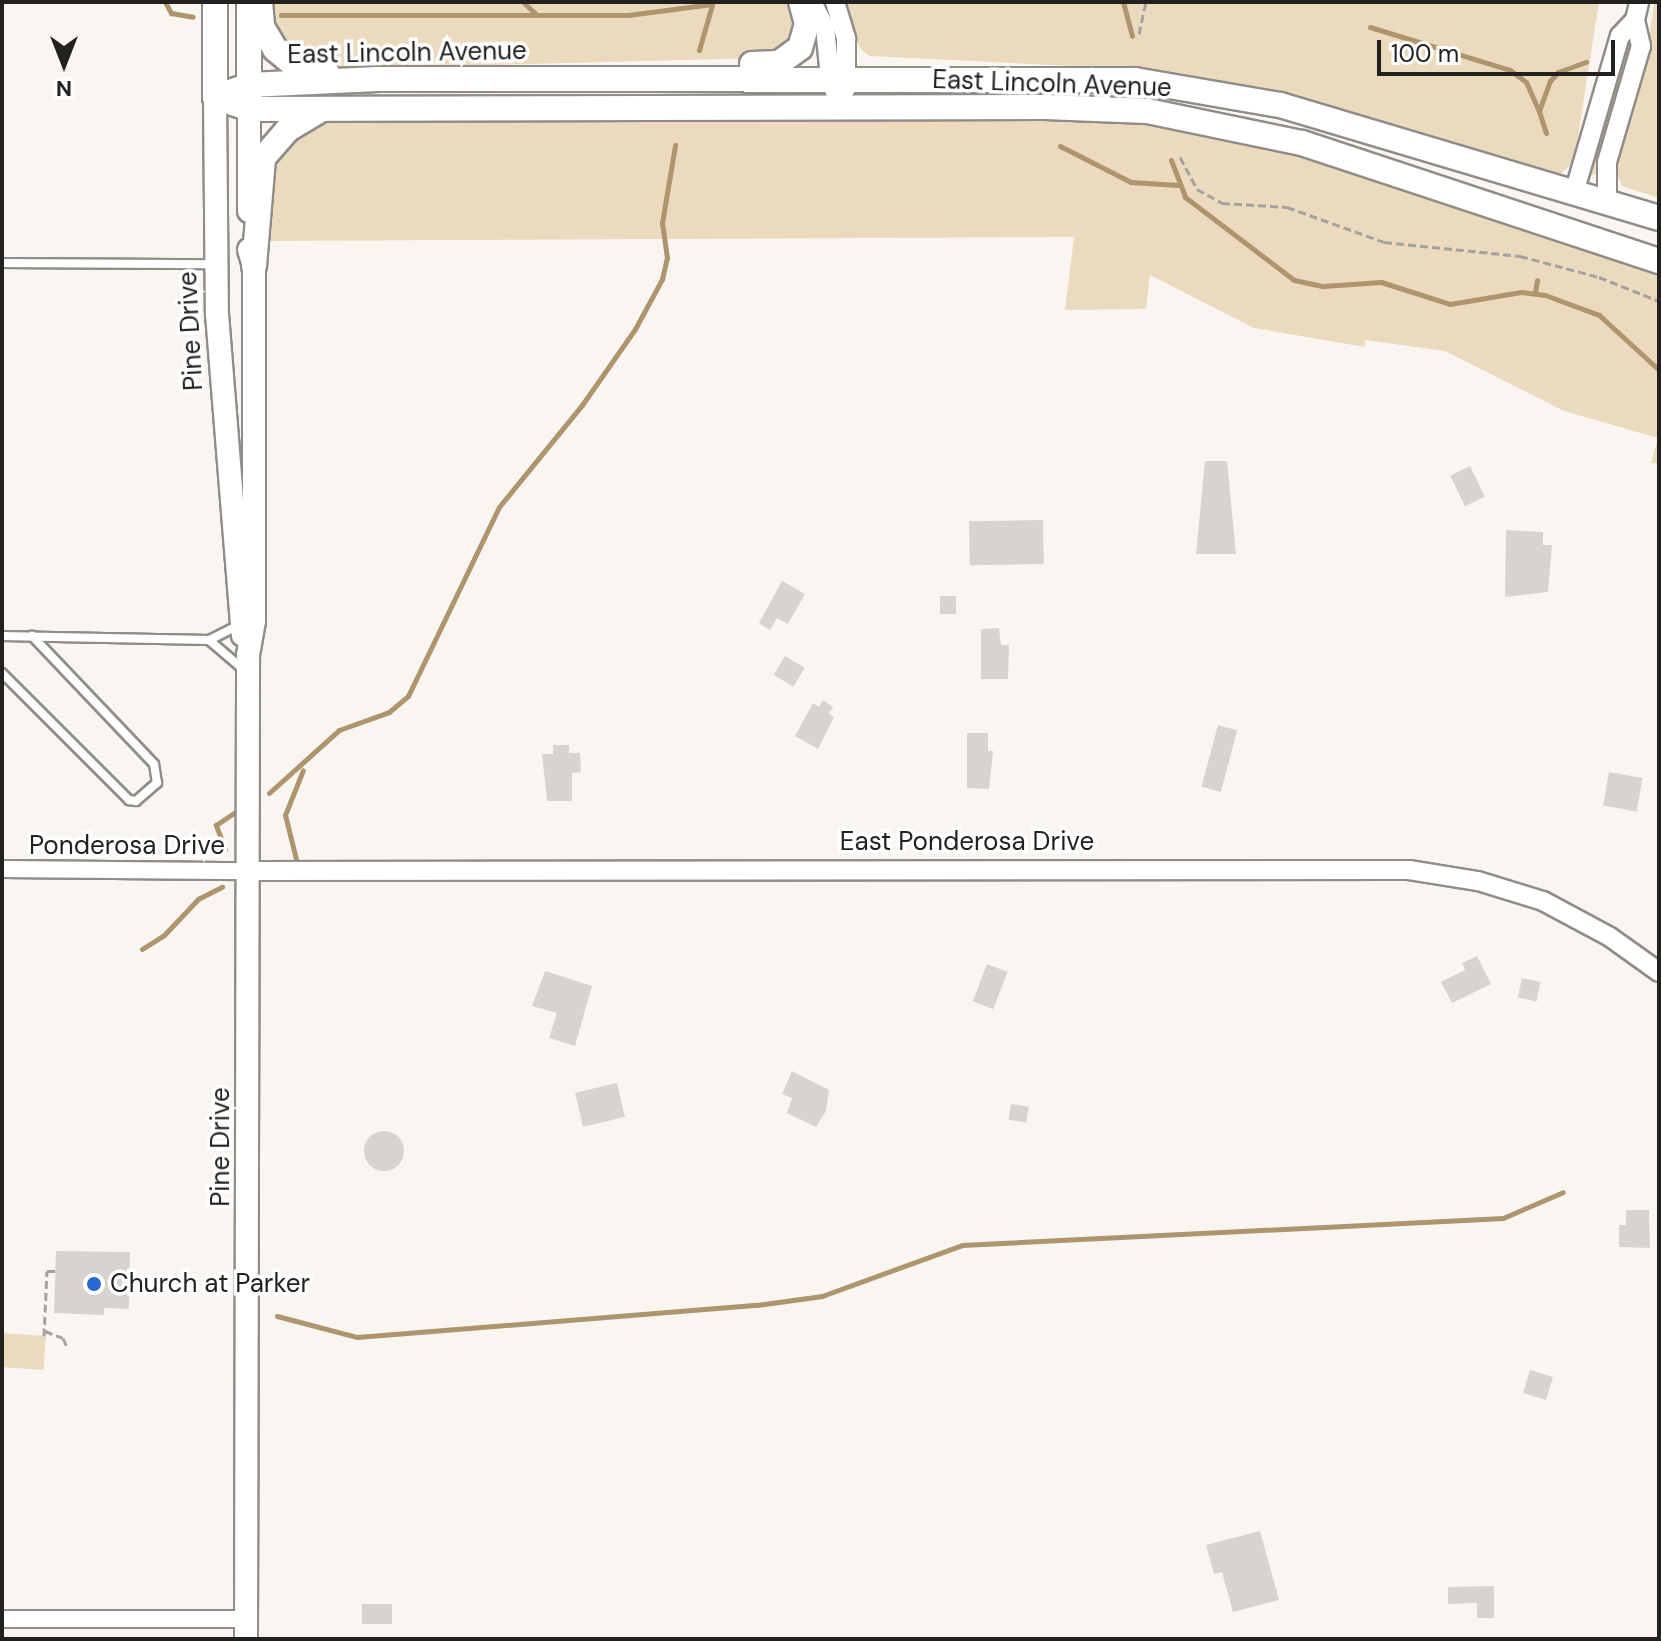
<!DOCTYPE html>
<style>
body{margin:0}
#map{position:relative;width:1661px;height:1641px;overflow:hidden;background:#f9f6f1;font-family:"DM Sans",sans-serif}
div>[style]{position:absolute}
.green>*{inset:0;background:#ecdabe;transform-origin:0 0}
.stream>*{height:5px;margin:-2.5px;padding:0 2.5px;transform-origin:2.5px;border-radius:2.5px;background:#ae956d}
.building>*{inset:0;background:#d7d4cf;transform-origin:0 0}
.round{border-radius:50%}
.path>*{height:3px;margin-top:-1.5px;transform-origin:0;background:repeating-linear-gradient(90deg,#a4a29e 0 8px,transparent 0 12px)}
.roads{filter:drop-shadow(2px 0 #908d89) drop-shadow(-2px 0 #908d89) drop-shadow(0 2px #908d89) drop-shadow(0 -2px #908d89)}
.service>*{height:8px;margin:-4px;padding:0 4px;transform-origin:4px;border-radius:4px;background:#fff}
.minor>*{height:16px;margin:-8px;padding:0 8px;transform-origin:8px;border-radius:8px;background:#fff}
.tertiary>*{height:18px;margin:-9px;padding:0 9px;transform-origin:9px;border-radius:9px;background:#fff}
.secondary>*{height:22px;margin:-11px;padding:0 11px;transform-origin:11px;border-radius:11px;background:#fff}
.primary>*{height:24px;margin:-12px;padding:0 12px;transform-origin:12px;border-radius:12px;background:#fff}
.dots>*{width:22px;height:22px;translate:-50% -50%;box-sizing:border-box;border:4px solid #fff;border-radius:50%}
span{translate:-50% -50%;white-space:nowrap;text-align:center;line-height:1.15;-webkit-text-stroke:7px #fff;paint-order:stroke}
.street-label{font-size:26px;color:#22211f}
.poi-label{font-size:26px;color:#22211f}
.left{translate:0 -50%;text-align:left}
.frame{position:absolute;inset:0;border:4px solid #22211f;pointer-events:none}
.north{position:absolute;left:24px;top:24px;width:80px;height:80px;-webkit-text-stroke:6px #fff;paint-order:stroke;rotate:180deg;font-size:22px;font-weight:700;line-height:32px;text-align:center;color:#22211f}
.north::after{content:'';display:block;margin:auto;width:28px;height:36px;background:#22211f;clip-path:polygon(50% 0,100% 100%,50% 72%,0 100%)}
.scale{position:absolute;left:1377px;top:40px;width:238px;height:36px;box-sizing:border-box;border:4px solid #22211f;border-top:0;padding-left:10px;font-size:24px;line-height:28px;white-space:nowrap;color:#22211f;-webkit-text-stroke:6px #fff;paint-order:stroke}
</style>
<div id="map">
<div class="green">
<div style="clip-path:polygon(265px 2px,792px 2px,797px 36px,767px 58px,335px 69px,311px 65px,281px 44px)"></div>
<div style="clip-path:polygon(845px 2px,1599px 2px,1574px 162px,1559px 175px,1220px 81px,1136px 69px,869px 56px,859px 47px)"></div>
<div style="clip-path:polygon(1654px 2px,1659px 2px,1659px 198px,1622px 186px,1615px 169px,1647px 53px)"></div>
<div style="clip-path:polygon(1626px 43px,1633px 45px,1600px 173px,1590px 176px)"></div>
<div style="clip-path:polygon(1082px 118px,1159px 124px,1259px 142px,1659px 274px,1659px 464px,1651px 463px,1658px 438px,1564px 411px,1445px 351px,1365px 340px,1365px 347px,1254px 328px,1150px 275px,1146px 309px,1065px 310px,1074px 237px,264px 241px,274px 154px,317px 123px,329px 120px)"></div>
<div style="left:2px;top:1333px;width:44px;height:34px;rotate:4deg"></div>
</div>
<div class="stream">
<div style="left:165px;top:2px;width:13px;rotate:61deg"></div>
<div style="left:171px;top:13px;width:22px;rotate:10deg"></div>
<div style="left:523px;top:2px;width:18px;rotate:43deg"></div>
<div style="left:1123px;top:2px;width:35px;rotate:75deg"></div>
<div style="left:281px;top:15px;width:347px"></div>
<div style="left:628px;top:15px;width:85px;rotate:-7.5deg"></div>
<div style="left:1370px;top:27px;width:146px;rotate:17.1deg"></div>
<div style="left:1510px;top:70px;width:20px;rotate:37deg"></div>
<div style="left:1526px;top:82px;width:32px;rotate:66deg"></div>
<div style="left:699px;top:50px;width:47px;rotate:-73.9deg"></div>
<div style="left:1546px;top:133px;width:23px;rotate:-108deg"></div>
<div style="left:1539px;top:111px;width:32px;rotate:-70deg"></div>
<div style="left:1550px;top:81px;width:12px;rotate:-48deg"></div>
<div style="left:1558px;top:72px;width:30px;rotate:-20deg"></div>
<div style="left:1060px;top:146px;width:80px;rotate:26.9deg"></div>
<div style="left:1131px;top:182px;width:47px;rotate:3.7deg"></div>
<div style="left:1171px;top:160px;width:40px;rotate:69deg"></div>
<div style="left:1185px;top:197px;width:137px;rotate:37.3deg"></div>
<div style="left:1294px;top:280px;width:30px;rotate:12deg"></div>
<div style="left:1323px;top:286px;width:58px;rotate:-3.9deg"></div>
<div style="left:1381px;top:282px;width:72px;rotate:17.7deg"></div>
<div style="left:1450px;top:304px;width:72px;rotate:-9.6deg"></div>
<div style="left:1521px;top:292px;width:24px;rotate:7deg"></div>
<div style="left:1545px;top:295px;width:58px;rotate:20.3deg"></div>
<div style="left:1599px;top:315px;width:81px;rotate:42.5deg"></div>
<div style="left:1535px;top:293px;width:13px;rotate:-81deg"></div>
<div style="left:269px;top:793px;width:94px;rotate:-42deg"></div>
<div style="left:339px;top:730px;width:53px;rotate:-19.8deg"></div>
<div style="left:389px;top:712px;width:25px;rotate:-40deg"></div>
<div style="left:408px;top:696px;width:210px;rotate:-64.3deg"></div>
<div style="left:499px;top:507px;width:132px;rotate:-50.9deg"></div>
<div style="left:582px;top:405px;width:93px;rotate:-55.1deg"></div>
<div style="left:635px;top:329px;width:57px;rotate:-61.6deg"></div>
<div style="left:662px;top:279px;width:22px;rotate:-77deg"></div>
<div style="left:667px;top:258px;width:35px;rotate:-98deg"></div>
<div style="left:662px;top:223px;width:79px;rotate:-80.5deg"></div>
<div style="left:225px;top:849px;width:26px;rotate:-111deg"></div>
<div style="left:216px;top:825px;width:30px;rotate:-34deg"></div>
<div style="left:297px;top:863px;width:49px;rotate:-104deg"></div>
<div style="left:285px;top:815px;width:48px;rotate:-68.2deg"></div>
<div style="left:142px;top:949px;width:26px;rotate:-32deg"></div>
<div style="left:164px;top:935px;width:50px;rotate:-46.6deg"></div>
<div style="left:198px;top:899px;width:27px;rotate:-27deg"></div>
<div style="left:277px;top:1316px;width:83px;rotate:14.7deg"></div>
<div style="left:357px;top:1337px;width:401px;rotate:-4.6deg"></div>
<div style="left:757px;top:1305px;width:66px;rotate:-7.9deg"></div>
<div style="left:822px;top:1296px;width:149px;rotate:-20deg"></div>
<div style="left:962px;top:1245px;width:542px;rotate:-2.86deg"></div>
<div style="left:1503px;top:1218px;width:65px;rotate:-23.4deg"></div>
</div>
<div class="building">
<div style="clip-path:polygon(1205px 461px,1227px 461px,1236px 554px,1196px 554px)"></div>
<div style="left:1470px;top:466px;width:34px;height:22px;rotate:64deg"></div>
<div style="left:1043px;top:520px;width:44px;height:74px;rotate:89deg"></div>
<div style="clip-path:polygon(1506px 530px,1543px 532px,1543px 545px,1552px 545px,1548px 592px,1505px 597px)"></div>
<div style="clip-path:polygon(782px 581px,805px 594px,788px 624px,777px 618px,770px 630px,759px 623px)"></div>
<div style="left:940px;top:596px;width:16px;height:18px"></div>
<div style="clip-path:polygon(999px 628px,1001px 645px,1009px 645px,1008px 679px,981px 679px,981px 629px)"></div>
<div style="left:785px;top:656px;width:23px;height:22px;rotate:31deg"></div>
<div style="clip-path:polygon(823px 700px,833px 707px,829px 714px,834px 717px,818px 749px,795px 736px,813px 703px,819px 707px)"></div>
<div style="left:1218px;top:725px;width:20px;height:64px;rotate:15deg"></div>
<div style="clip-path:polygon(967px 733px,988px 733px,988px 751px,993px 751px,989px 789px,967px 788px)"></div>
<div style="clip-path:polygon(553px 745px,569px 745px,569px 753px,580px 753px,581px 772px,572px 773px,572px 801px,547px 801px,542px 754px,553px 754px)"></div>
<div style="left:1609px;top:772px;width:34px;height:34px;rotate:10deg"></div>
<div style="clip-path:polygon(1477px 956px,1491px 984px,1452px 1003px,1441px 982px,1465px 970px,1462px 963px)"></div>
<div style="left:987px;top:964px;width:22px;height:40px;rotate:21deg"></div>
<div style="clip-path:polygon(545px 971px,592px 986px,575px 1046px,549px 1038px,557px 1013px,532px 1006px)"></div>
<div style="left:1522px;top:978px;width:19px;height:20px;rotate:12deg"></div>
<div style="clip-path:polygon(792px 1071px,829px 1090px,826px 1111px,816px 1127px,787px 1113px,792px 1098px,782px 1094px)"></div>
<div style="left:617px;top:1083px;width:35px;height:43px;rotate:77deg"></div>
<div style="left:1011px;top:1104px;width:18px;height:16px;rotate:9deg"></div>
<div class="round" style="left:364px;top:1131px;width:40px;height:40px"></div>
<div style="clip-path:polygon(1626px 1210px,1649px 1210px,1650px 1248px,1619px 1247px,1619px 1225px,1626px 1225px)"></div>
<div style="clip-path:polygon(56px 1251px,130px 1252px,129px 1309px,104px 1308px,104px 1315px,54px 1313px)"></div>
<div style="left:1530px;top:1370px;width:24px;height:24px;rotate:17deg"></div>
<div style="clip-path:polygon(1260px 1531px,1279px 1600px,1233px 1612px,1222px 1572px,1214px 1574px,1206px 1545px)"></div>
<div style="clip-path:polygon(1494px 1586px,1494px 1618px,1477px 1618px,1477px 1603px,1448px 1604px,1448px 1587px)"></div>
<div style="left:362px;top:1604px;width:30px;height:20px"></div>
</div>
<div class="path">
<div style="left:1139px;top:34px;width:33px;rotate:-78deg"></div>
<div style="left:1180px;top:157px;width:36px;rotate:62deg"></div>
<div style="left:1197px;top:189px;width:29px;rotate:29deg"></div>
<div style="left:1222px;top:203px;width:65px;rotate:3.5deg"></div>
<div style="left:1287px;top:207px;width:103px;rotate:19.8deg"></div>
<div style="left:1384px;top:242px;width:137px;rotate:5.9deg"></div>
<div style="left:1520px;top:256px;width:82px;rotate:14.9deg"></div>
<div style="left:1599px;top:277px;width:65px;rotate:21.8deg"></div>
<div style="left:45px;top:1331px;width:19px;rotate:21deg"></div>
<div style="left:63px;top:1338px;width:12px;rotate:66deg"></div>
<div style="left:44px;top:1336px;width:65px;rotate:-87.4deg"></div>
<div style="left:47px;top:1271px;width:9px"></div>
</div>
<div class="roads">
<div class="service">
<div style="left:2px;top:263px;width:213px;rotate:0.3deg"></div>
<div style="left:239px;top:625px;width:34px;rotate:153deg"></div>
<div style="left:209px;top:640px;width:45px;rotate:40.5deg"></div>
<div style="left:2px;top:636px;width:207px;rotate:1.1deg"></div>
<div style="left:2px;top:673px;width:180px;rotate:45deg"></div>
<div style="left:129px;top:800px;width:7px;rotate:8deg"></div>
<div style="left:136px;top:801px;width:28px;rotate:-41deg"></div>
<div style="left:157px;top:783px;width:19px;rotate:-99deg"></div>
<div style="left:154px;top:764px;width:177px;rotate:-133.6deg"></div>
</div>
<div class="minor">
<div style="left:2px;top:869px;width:249px;rotate:0.5deg"></div>
<div style="left:2px;top:1619px;width:244px"></div>
</div>
<div class="tertiary">
<div style="left:812px;top:2px;width:28px;rotate:63deg"></div>
<div style="left:825px;top:27px;width:50px;rotate:84.3deg"></div>
<div style="left:830px;top:77px;width:33px;rotate:72deg"></div>
<div style="left:835px;top:2px;width:39px;rotate:73deg"></div>
<div style="left:846px;top:39px;width:50px;rotate:90deg"></div>
<div style="left:1574px;top:193px;width:164px;rotate:-73.7deg"></div>
<div style="left:1620px;top:36px;width:22px;rotate:-47deg"></div>
<div style="left:1607px;top:203px;width:41px;rotate:-90deg"></div>
<div style="left:1607px;top:162px;width:121px;rotate:-73.7deg"></div>
<div style="left:1641px;top:46px;width:27px;rotate:-103deg"></div>
<div style="left:1635px;top:20px;width:18px;rotate:-77deg"></div>
<div style="left:251px;top:871px;width:1158px;rotate:-0.05deg"></div>
<div style="left:1409px;top:870px;width:70px;rotate:9.1deg"></div>
<div style="left:1478px;top:881px;width:68px;rotate:17.1deg"></div>
<div style="left:1543px;top:901px;width:76px;rotate:28.2deg"></div>
<div style="left:1610px;top:937px;width:60px;rotate:35.5deg"></div>
</div>
<div class="secondary">
<div style="left:215px;top:97px;width:217px;rotate:89.5deg"></div>
<div style="left:217px;top:314px;width:322px;rotate:85.4deg"></div>
<div style="left:249px;top:109px;width:102px;rotate:90deg"></div>
<div style="left:246px;top:1639px;width:984px;rotate:-89.88deg"></div>
<div style="left:248px;top:655px;width:35px;rotate:-80deg"></div>
<div style="left:254px;top:621px;width:355px;rotate:-90deg"></div>
<div style="left:254px;top:266px;width:17px;rotate:-107deg"></div>
</div>
<div class="primary">
<div style="left:215px;top:2px;width:95px;rotate:90deg"></div>
<div style="left:260px;top:2px;width:25px;rotate:85deg"></div>
<div style="left:262px;top:27px;width:26px;rotate:59deg"></div>
<div style="left:275px;top:49px;width:31px;rotate:40deg"></div>
<div style="left:299px;top:69px;width:29px;rotate:10deg"></div>
<div style="left:752px;top:64px;width:27px;rotate:-2deg"></div>
<div style="left:779px;top:63px;width:26px;rotate:-36deg"></div>
<div style="left:800px;top:48px;width:25px;rotate:-74deg"></div>
<div style="left:807px;top:24px;width:23px;rotate:-105deg"></div>
<div style="left:215px;top:97px;width:36px;rotate:19deg"></div>
<div style="left:249px;top:109px;width:796px;rotate:-0.14deg"></div>
<div style="left:1045px;top:107px;width:102px;rotate:2.2deg"></div>
<div style="left:1147px;top:111px;width:158px;rotate:11.7deg"></div>
<div style="left:1302px;top:143px;width:376px;rotate:18.3deg"></div>
<div style="left:215px;top:97px;width:36px;rotate:-19deg"></div>
<div style="left:249px;top:85px;width:129px;rotate:-2.7deg"></div>
<div style="left:378px;top:79px;width:757px;rotate:0.08deg"></div>
<div style="left:1135px;top:80px;width:147px;rotate:9.8deg"></div>
<div style="left:1280px;top:105px;width:395px;rotate:16.6deg"></div>
<div style="left:249px;top:98px;width:91px;rotate:-90deg"></div>
<div style="left:254px;top:266px;width:108px;rotate:-85.2deg"></div>
<div style="left:263px;top:158px;width:37px;rotate:-49deg"></div>
<div style="left:287px;top:130px;width:39px;rotate:-31deg"></div>
</div>
</div>
<div class="dots">
<div style="left:94px;top:1284px;background:#2469d5"></div>
</div>
<div class="street-label">
<span style="left:407px;top:53px;rotate:-1deg">East Lincoln Avenue</span>
<span style="left:1052px;top:84px;rotate:2deg">East Lincoln Avenue</span>
<span style="left:191px;top:331px;rotate:-93deg">Pine Drive</span>
<span style="left:967px;top:842px">East Ponderosa Drive</span>
<span style="left:127px;top:846px">Ponderosa Drive</span>
<span style="left:221px;top:1147px;rotate:-90deg">Pine Drive</span>
</div>
<div class="poi-label">
<span class="left" style="left:110px;top:1284px">Church at Parker</span>
</div>
<div class="frame"></div>
<div class="north">N</div>
<div class="scale">100 m</div>
</div>
